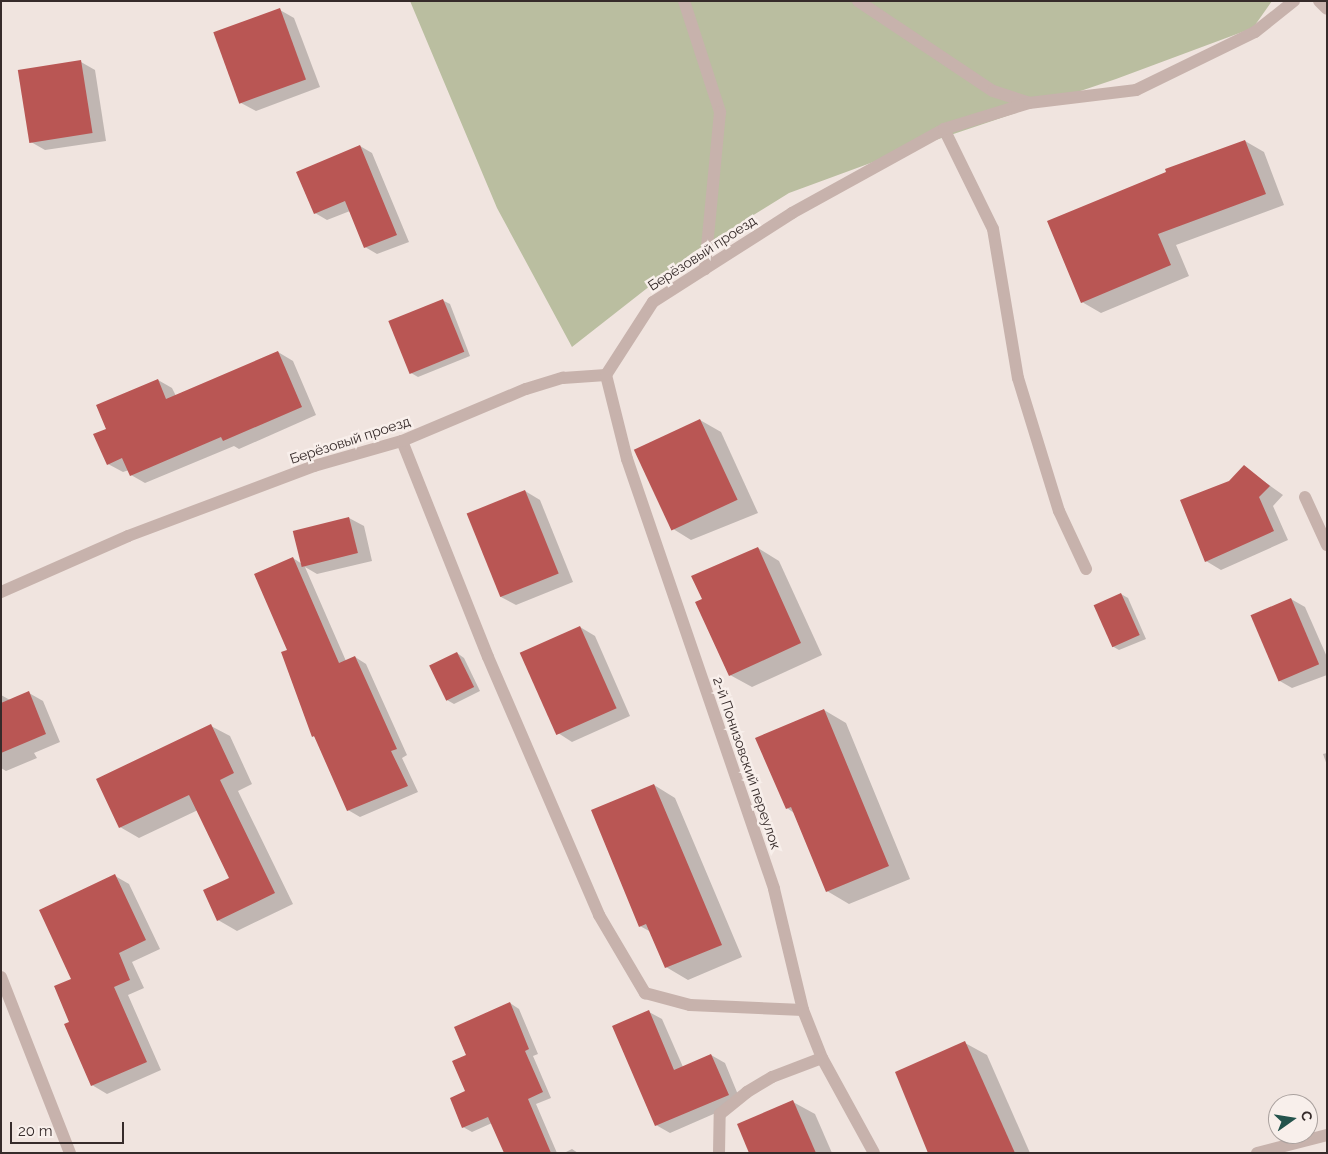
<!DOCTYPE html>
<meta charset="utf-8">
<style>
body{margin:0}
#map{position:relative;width:1328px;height:1154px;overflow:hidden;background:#f0e4df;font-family:Raleway,sans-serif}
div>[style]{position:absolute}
.green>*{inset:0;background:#babea0}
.shadow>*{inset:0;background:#0003}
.building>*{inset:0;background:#b95654;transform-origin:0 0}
.lane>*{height:12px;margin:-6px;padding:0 6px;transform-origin:6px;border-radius:6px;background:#c7b2ac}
.street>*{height:12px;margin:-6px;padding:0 6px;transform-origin:6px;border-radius:6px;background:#c7b2ac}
span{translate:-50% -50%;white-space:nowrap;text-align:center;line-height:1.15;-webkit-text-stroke:5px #f8efeb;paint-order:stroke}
.street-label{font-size:14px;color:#362b2a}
.frame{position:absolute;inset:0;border:2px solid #362b2a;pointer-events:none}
.north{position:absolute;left:1268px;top:1094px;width:50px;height:50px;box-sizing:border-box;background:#f8efeb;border:1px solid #aaa19e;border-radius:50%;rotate:77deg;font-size:14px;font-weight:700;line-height:20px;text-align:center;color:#362b2a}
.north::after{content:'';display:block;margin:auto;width:18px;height:22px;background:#24534c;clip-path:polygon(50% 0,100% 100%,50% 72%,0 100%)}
.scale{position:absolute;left:10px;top:1122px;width:114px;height:22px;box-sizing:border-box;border:2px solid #362b2a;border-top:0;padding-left:6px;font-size:15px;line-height:18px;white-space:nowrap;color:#362b2a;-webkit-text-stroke:4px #f8efeb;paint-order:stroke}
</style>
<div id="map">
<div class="green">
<div style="clip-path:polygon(410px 1px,1272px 1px,1253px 28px,1116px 79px,906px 150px,789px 193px,692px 253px,572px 347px,497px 208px)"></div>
</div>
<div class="shadow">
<div style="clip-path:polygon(280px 10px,294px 18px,320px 87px,256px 111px,241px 103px)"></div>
<div style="clip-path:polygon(81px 62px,95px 70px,106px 141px,45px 150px,31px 142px)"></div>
<div style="clip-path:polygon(1245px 141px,1264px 152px,1284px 205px,1176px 245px,1189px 276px,1101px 313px,1082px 302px)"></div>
<div style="clip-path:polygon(360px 146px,372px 153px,409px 242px,377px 254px,365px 247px,350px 211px,327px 220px,315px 213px)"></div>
<div style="clip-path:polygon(442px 300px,450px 304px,470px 356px,418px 377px,411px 373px)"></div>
<div style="clip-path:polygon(278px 352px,293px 361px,316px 415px,239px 449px,234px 446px,145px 483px,131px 475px,129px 470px,123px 472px,108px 464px,107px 429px,158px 380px,172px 388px,176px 396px)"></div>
<div style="clip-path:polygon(700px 420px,721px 432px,758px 513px,691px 540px,670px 527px)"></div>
<div style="clip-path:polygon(1244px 467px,1283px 495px,1273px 506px,1288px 540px,1221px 570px,1206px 561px,1230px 482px)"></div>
<div style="clip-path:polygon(525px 491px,540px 500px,573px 582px,516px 605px,501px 597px,468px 514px)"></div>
<div style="clip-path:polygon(349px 518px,364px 526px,372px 561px,317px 574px,305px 567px,346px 661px,355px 657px,366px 664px,407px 755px,402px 758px,418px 792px,360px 817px,348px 810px,317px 738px,313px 736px,289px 651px,293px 558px,302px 564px)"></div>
<div style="clip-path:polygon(758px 548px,779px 561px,822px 655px,752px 687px,730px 675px,703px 600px)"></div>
<div style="clip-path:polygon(1121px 594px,1128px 598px,1146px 639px,1119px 650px,1112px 646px)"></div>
<div style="clip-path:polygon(1291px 599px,1305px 607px,1327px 657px,1327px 675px,1292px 688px,1278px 680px)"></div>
<div style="clip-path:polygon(580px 627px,595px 636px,630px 716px,572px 742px,558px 733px)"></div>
<div style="clip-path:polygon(457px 653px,464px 658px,480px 691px,454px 704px,447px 700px)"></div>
<div style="clip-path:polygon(29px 693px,43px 701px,60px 742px,34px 753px,37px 758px,6px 771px,1px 768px,1px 695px,10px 700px)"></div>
<div style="clip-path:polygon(824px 710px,846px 723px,910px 879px,849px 904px,827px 891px,794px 813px,787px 808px)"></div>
<div style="clip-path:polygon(211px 726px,230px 736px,252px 784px,238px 791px,293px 904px,237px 931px,218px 920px,231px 878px,198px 810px,139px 838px,120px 827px,98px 780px)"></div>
<div style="clip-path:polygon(1327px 753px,1327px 765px,1323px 754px)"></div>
<div style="clip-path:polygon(654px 785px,675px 798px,742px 957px,688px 980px,666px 967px,651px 932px,640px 926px)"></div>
<div style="clip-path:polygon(115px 876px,129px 884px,160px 949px,132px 962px,144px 988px,128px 995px,161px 1070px,107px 1094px,92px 1085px,71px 1022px,73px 979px)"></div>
<div style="clip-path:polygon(510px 1003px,519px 1009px,538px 1054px,533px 1056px,551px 1098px,536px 1104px,557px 1153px,505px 1153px,492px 1123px,472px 1132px,463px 1127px,468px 1055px)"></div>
<div style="clip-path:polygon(649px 1012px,662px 1019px,683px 1067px,711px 1055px,725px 1063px,741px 1102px,670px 1133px,656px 1125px)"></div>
<div style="clip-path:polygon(965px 1043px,987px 1055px,1030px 1153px,930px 1153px)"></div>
<div style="clip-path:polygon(793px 1102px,815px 1114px,832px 1153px,751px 1153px)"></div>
<div style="clip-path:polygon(572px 1149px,578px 1153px,564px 1153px)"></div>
</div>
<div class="building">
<div style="left:280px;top:8px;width:76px;height:71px;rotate:70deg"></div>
<div style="left:81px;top:60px;width:74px;height:64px;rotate:81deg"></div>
<div style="clip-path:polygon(1245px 140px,1266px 194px,1158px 234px,1171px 265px,1081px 303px,1047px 221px,1166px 172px,1165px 169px)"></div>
<div style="clip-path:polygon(360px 145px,397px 235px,364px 248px,345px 201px,314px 214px,296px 172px)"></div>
<div style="left:443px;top:299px;width:57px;height:59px;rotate:68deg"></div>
<div style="clip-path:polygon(278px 351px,302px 407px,223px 441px,221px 437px,130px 476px,122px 458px,107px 465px,93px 434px,106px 429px,96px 405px,158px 379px,166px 399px)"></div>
<div style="left:700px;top:419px;width:89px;height:73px;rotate:65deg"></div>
<div style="clip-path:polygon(1244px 465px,1270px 486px,1259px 497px,1274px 531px,1205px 562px,1180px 500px,1229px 481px)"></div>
<div style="left:525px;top:490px;width:90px;height:63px;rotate:68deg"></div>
<div style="left:349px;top:517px;width:37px;height:58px;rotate:76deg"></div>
<div style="clip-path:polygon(758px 547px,801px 643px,729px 676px,695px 602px,702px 599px,691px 576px)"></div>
<div style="clip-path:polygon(293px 557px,339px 663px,355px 656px,397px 749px,391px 751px,408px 786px,347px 811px,314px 736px,312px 737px,281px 652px,287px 650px,254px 574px)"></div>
<div style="left:1121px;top:593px;width:46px;height:30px;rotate:66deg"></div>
<div style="left:1291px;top:598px;width:72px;height:44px;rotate:67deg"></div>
<div style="left:580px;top:626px;width:90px;height:66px;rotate:66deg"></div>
<div style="left:457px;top:652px;width:39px;height:31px;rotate:64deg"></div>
<div style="clip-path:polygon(29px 691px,46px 734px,1px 753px,1px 703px)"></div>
<div style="clip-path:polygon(824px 709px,889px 866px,826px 892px,791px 807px,786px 809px,755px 738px)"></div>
<div style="clip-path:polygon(211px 724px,234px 773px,220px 780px,275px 893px,217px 921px,203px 890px,229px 878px,189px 795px,119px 828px,96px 779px)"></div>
<div style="clip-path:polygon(654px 784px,722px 945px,665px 968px,646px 924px,639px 927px,591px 810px)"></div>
<div style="clip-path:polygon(115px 874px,146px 940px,119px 953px,130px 980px,114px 987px,147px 1062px,91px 1086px,64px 1024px,69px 1022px,54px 986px,71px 979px,39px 910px)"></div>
<div style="clip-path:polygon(510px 1002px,529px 1049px,525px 1051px,543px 1092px,528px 1099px,551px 1153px,504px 1153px,488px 1117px,462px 1128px,450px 1098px,465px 1091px,452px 1061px,466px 1055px,454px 1027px)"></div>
<div style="clip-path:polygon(649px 1010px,674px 1070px,711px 1054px,729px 1095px,655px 1126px,612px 1026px)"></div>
<div style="clip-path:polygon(965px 1041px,1015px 1153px,928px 1153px,895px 1072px)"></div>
<div style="clip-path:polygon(793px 1100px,816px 1153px,749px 1153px,737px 1124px)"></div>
</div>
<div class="lane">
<div style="left:684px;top:1px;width:117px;rotate:72deg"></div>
<div style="left:720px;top:112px;width:158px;rotate:95.5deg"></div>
<div style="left:858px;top:1px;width:162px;rotate:33.7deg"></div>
<div style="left:993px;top:91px;width:38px;rotate:18deg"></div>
<div style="left:944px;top:129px;width:111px;rotate:63.9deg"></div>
<div style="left:993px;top:229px;width:151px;rotate:80.5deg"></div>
<div style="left:1018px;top:378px;width:139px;rotate:72.9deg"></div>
<div style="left:1059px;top:511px;width:64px;rotate:65deg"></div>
<div style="left:402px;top:441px;width:232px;rotate:68.3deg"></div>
<div style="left:488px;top:657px;width:281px;rotate:66.7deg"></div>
<div style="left:599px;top:915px;width:91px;rotate:59.5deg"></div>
<div style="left:645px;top:993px;width:47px;rotate:14.9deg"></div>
<div style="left:690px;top:1005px;width:113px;rotate:2.5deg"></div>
<div style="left:719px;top:1153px;width:39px;rotate:-89deg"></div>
<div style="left:720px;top:1114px;width:35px;rotate:-39deg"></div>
<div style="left:747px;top:1092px;width:29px;rotate:-31deg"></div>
<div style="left:772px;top:1077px;width:53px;rotate:-20.8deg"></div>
</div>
<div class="street">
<div style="left:1319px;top:1px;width:11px;rotate:45deg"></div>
<div style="left:606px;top:375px;width:87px;rotate:76deg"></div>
<div style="left:627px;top:459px;width:454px;rotate:71.1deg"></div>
<div style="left:774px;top:889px;width:124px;rotate:76.5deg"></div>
<div style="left:803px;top:1010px;width:52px;rotate:68.4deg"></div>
<div style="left:822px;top:1058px;width:108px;rotate:61.3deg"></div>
<div style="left:1305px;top:497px;width:53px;rotate:65.4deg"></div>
<div style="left:1px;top:592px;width:139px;rotate:-23.8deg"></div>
<div style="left:128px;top:536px;width:199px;rotate:-20.6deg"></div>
<div style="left:314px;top:466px;width:91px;rotate:-15.9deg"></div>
<div style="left:402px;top:441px;width:134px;rotate:-22.8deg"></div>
<div style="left:526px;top:389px;width:39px;rotate:-17deg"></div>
<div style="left:563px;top:378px;width:43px;rotate:-4deg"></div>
<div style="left:606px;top:375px;width:87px;rotate:-57.2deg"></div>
<div style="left:653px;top:302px;width:165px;rotate:-32.6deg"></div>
<div style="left:792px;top:213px;width:174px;rotate:-28.9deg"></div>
<div style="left:944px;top:129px;width:89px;rotate:-17deg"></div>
<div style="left:1029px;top:103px;width:108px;rotate:-6.9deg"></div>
<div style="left:1136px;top:90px;width:132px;rotate:-26deg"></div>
<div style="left:1255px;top:32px;width:50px;rotate:-38.5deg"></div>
<div style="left:1px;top:977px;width:189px;rotate:68.6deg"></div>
<div style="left:1257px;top:1153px;width:72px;rotate:-14.4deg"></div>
</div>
<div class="street-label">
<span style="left:702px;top:253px;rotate:-33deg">Берёзовый проезд</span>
<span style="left:350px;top:440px;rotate:-18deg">Берёзовый проезд</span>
<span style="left:747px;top:763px;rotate:71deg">2-й Понизовский переулок</span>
</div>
<div class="frame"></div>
<div class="north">С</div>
<div class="scale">20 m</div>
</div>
